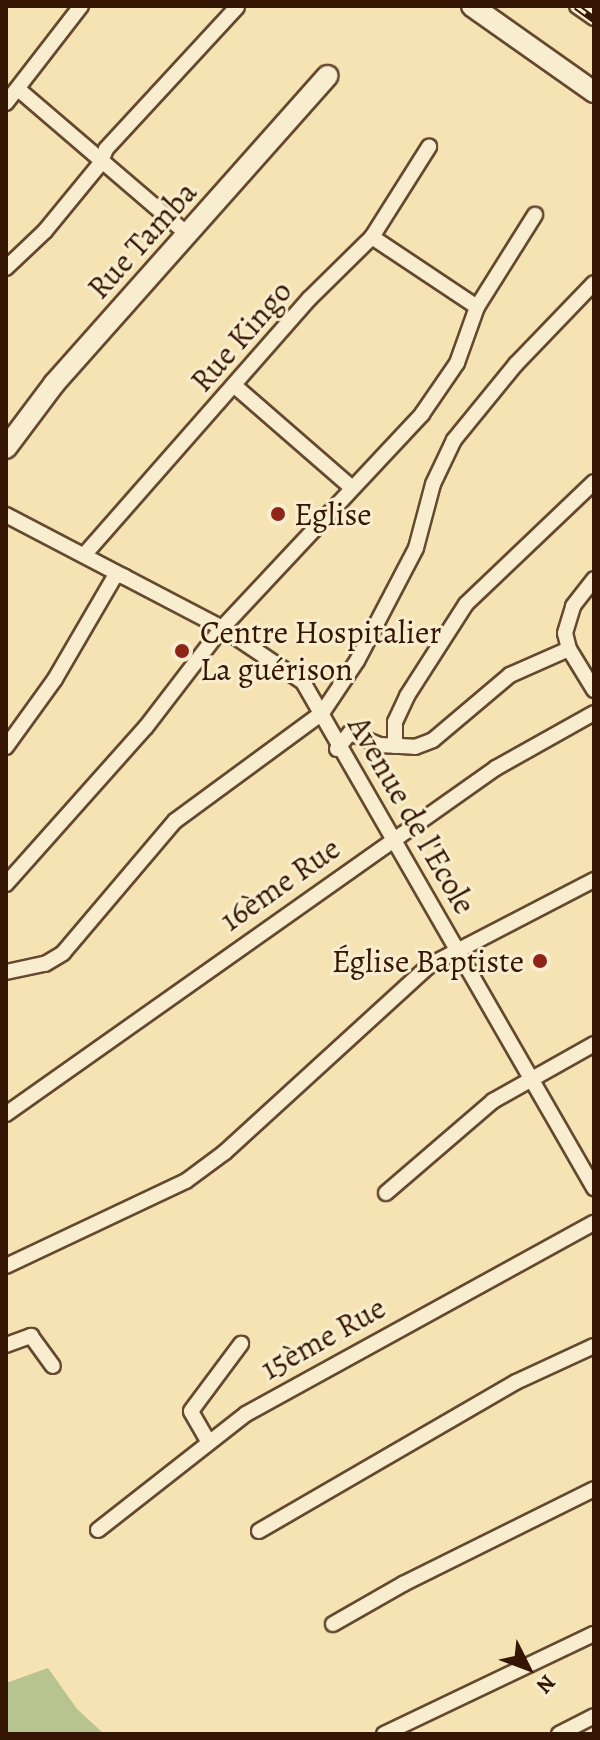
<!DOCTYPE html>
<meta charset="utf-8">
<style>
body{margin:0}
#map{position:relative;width:600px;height:1740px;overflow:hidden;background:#f5e3b3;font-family:Alegreya,serif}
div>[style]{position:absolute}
.green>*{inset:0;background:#b8c48f}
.roads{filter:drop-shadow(2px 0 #65482f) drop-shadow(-2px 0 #65482f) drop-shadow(0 2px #65482f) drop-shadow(0 -2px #65482f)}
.street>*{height:14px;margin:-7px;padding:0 7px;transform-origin:7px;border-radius:7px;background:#f8edce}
.secondary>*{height:20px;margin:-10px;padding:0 10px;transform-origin:10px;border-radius:10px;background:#f8edce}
.rail>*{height:7px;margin-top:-3.5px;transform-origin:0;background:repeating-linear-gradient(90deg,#f8edce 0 12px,#351503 0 24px);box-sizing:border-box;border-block:2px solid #351503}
.dots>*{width:22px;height:22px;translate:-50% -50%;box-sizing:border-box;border:4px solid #f8edce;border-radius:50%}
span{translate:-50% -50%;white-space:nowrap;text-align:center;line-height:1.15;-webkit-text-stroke:6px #f8edce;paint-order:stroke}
.street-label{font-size:32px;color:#351503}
.poi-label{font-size:32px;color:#351503}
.left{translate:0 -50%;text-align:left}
.right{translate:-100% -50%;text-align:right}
.frame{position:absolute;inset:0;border:8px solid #351503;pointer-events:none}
.north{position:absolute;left:488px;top:1628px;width:80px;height:80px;-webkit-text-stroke:6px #f8edce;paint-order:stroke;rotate:132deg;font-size:22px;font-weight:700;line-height:32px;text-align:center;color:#351503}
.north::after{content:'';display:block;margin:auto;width:28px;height:36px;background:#351503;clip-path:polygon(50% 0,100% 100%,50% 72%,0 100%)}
</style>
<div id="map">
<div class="green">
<div style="clip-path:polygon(48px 1668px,77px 1709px,104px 1734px,6px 1734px,6px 1683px)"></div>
</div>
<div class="roads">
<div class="street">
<div style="left:577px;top:6px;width:21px;rotate:35deg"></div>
<div style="left:18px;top:89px;width:223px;rotate:40.6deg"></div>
<div style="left:6px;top:103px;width:123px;rotate:-52.3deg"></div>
<div style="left:372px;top:237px;width:126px;rotate:33.7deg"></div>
<div style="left:6px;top:268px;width:54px;rotate:-43.5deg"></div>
<div style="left:45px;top:231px;width:87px;rotate:-50.6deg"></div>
<div style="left:100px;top:164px;width:16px;rotate:-68deg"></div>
<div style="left:106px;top:149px;width:193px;rotate:-47.3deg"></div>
<div style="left:236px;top:387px;width:154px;rotate:41deg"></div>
<div style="left:6px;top:515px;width:244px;rotate:27.6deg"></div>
<div style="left:222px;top:628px;width:97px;rotate:33.7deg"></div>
<div style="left:303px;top:682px;width:584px;rotate:60.1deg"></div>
<div style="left:84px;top:555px;width:341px;rotate:-48.7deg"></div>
<div style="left:309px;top:299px;width:88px;rotate:-44.5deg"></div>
<div style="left:372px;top:237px;width:107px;rotate:-57.7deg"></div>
<div style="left:569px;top:649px;width:48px;rotate:58.6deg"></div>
<div style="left:395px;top:746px;width:24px;rotate:-90deg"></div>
<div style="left:395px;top:722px;width:29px;rotate:-65deg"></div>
<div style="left:407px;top:696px;width:109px;rotate:-57.3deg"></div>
<div style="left:466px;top:604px;width:177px;rotate:-43.6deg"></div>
<div style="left:6px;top:747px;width:84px;rotate:-54.2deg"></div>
<div style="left:55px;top:679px;width:121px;rotate:-59.8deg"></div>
<div style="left:116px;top:574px;width:9px;rotate:18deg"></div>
<div style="left:337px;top:749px;width:21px;rotate:-51deg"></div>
<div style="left:350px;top:733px;width:32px;rotate:22deg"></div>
<div style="left:380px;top:745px;width:35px;rotate:3deg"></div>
<div style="left:415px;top:747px;width:19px;rotate:-21deg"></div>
<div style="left:433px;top:740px;width:101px;rotate:-40.2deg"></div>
<div style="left:510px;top:675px;width:64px;rotate:-23.8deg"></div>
<div style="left:569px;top:649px;width:16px;rotate:-104deg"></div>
<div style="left:565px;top:633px;width:28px;rotate:-73deg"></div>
<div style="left:573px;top:606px;width:34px;rotate:-52deg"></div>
<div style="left:6px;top:884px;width:210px;rotate:-48.3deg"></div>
<div style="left:146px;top:727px;width:125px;rotate:-52.5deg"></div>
<div style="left:222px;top:628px;width:293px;rotate:-46.9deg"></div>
<div style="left:422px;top:414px;width:62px;rotate:-55.5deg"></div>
<div style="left:457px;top:363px;width:59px;rotate:-70.3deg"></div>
<div style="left:477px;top:307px;width:109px;rotate:-57.8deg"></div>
<div style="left:6px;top:972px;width:40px;rotate:-12deg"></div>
<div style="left:45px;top:964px;width:21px;rotate:-31deg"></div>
<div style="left:63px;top:953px;width:173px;rotate:-49.7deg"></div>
<div style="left:175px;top:821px;width:182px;rotate:-36.3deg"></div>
<div style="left:322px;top:713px;width:63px;rotate:-56.1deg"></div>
<div style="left:357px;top:661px;width:127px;rotate:-62.4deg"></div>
<div style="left:416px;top:548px;width:66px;rotate:-75.1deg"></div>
<div style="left:433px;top:484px;width:49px;rotate:-64.5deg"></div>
<div style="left:454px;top:440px;width:98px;rotate:-50.8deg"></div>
<div style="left:516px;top:364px;width:112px;rotate:-46.1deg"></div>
<div style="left:6px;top:1114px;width:600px;rotate:-35.23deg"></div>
<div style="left:496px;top:768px;width:112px;rotate:-29.3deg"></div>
<div style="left:386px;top:1193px;width:141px;rotate:-40.7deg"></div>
<div style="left:493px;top:1101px;width:116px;rotate:-29.4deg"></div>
<div style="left:6px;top:1266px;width:199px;rotate:-25.3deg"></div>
<div style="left:186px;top:1181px;width:49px;rotate:-36.6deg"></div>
<div style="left:225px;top:1152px;width:277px;rotate:-42.4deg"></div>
<div style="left:430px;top:965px;width:185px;rotate:-27.4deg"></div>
<div style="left:6px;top:1345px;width:27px;rotate:-20deg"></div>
<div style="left:31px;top:1336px;width:37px;rotate:54deg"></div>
<div style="left:208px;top:1441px;width:34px;rotate:-120deg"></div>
<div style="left:191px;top:1411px;width:84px;rotate:-53.3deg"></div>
<div style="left:98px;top:1530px;width:188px;rotate:-38.1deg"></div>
<div style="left:246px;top:1414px;width:397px;rotate:-28.8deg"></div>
<div style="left:259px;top:1531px;width:297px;rotate:-30.1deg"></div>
<div style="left:516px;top:1382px;width:86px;rotate:-24.8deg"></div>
<div style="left:333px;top:1624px;width:81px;rotate:-29.7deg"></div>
<div style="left:403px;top:1584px;width:213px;rotate:-26.4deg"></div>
<div style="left:384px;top:1734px;width:233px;rotate:-25.5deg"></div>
<div style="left:559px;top:1734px;width:39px;rotate:-27deg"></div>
</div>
<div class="secondary">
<div style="left:472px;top:6px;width:149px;rotate:35.2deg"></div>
<div style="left:6px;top:448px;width:80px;rotate:-53.1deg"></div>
<div style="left:54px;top:384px;width:412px;rotate:-48.4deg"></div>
</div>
</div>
<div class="rail">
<div style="left:576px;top:6px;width:22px;rotate:36deg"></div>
</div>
<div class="dots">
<div style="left:278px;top:514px;background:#8f2418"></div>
<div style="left:182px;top:651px;background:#8f2418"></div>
<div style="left:540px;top:961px;background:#8f2418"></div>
</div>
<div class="street-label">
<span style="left:142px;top:240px;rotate:-48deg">Rue Tamba</span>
<span style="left:241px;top:336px;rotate:-49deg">Rue Kingo</span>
<span style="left:412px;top:815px;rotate:60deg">Avenue de l'Ecole</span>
<span style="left:280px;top:884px;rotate:-35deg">16ème Rue</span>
<span style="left:323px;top:1338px;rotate:-29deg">15ème Rue</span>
</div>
<div class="poi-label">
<span class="left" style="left:294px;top:514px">Eglise</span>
<span class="left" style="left:200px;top:651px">Centre Hospitalier<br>La guérison</span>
<span class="right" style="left:524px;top:961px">Église Baptiste</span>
</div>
<div class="frame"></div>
<div class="north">N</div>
</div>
